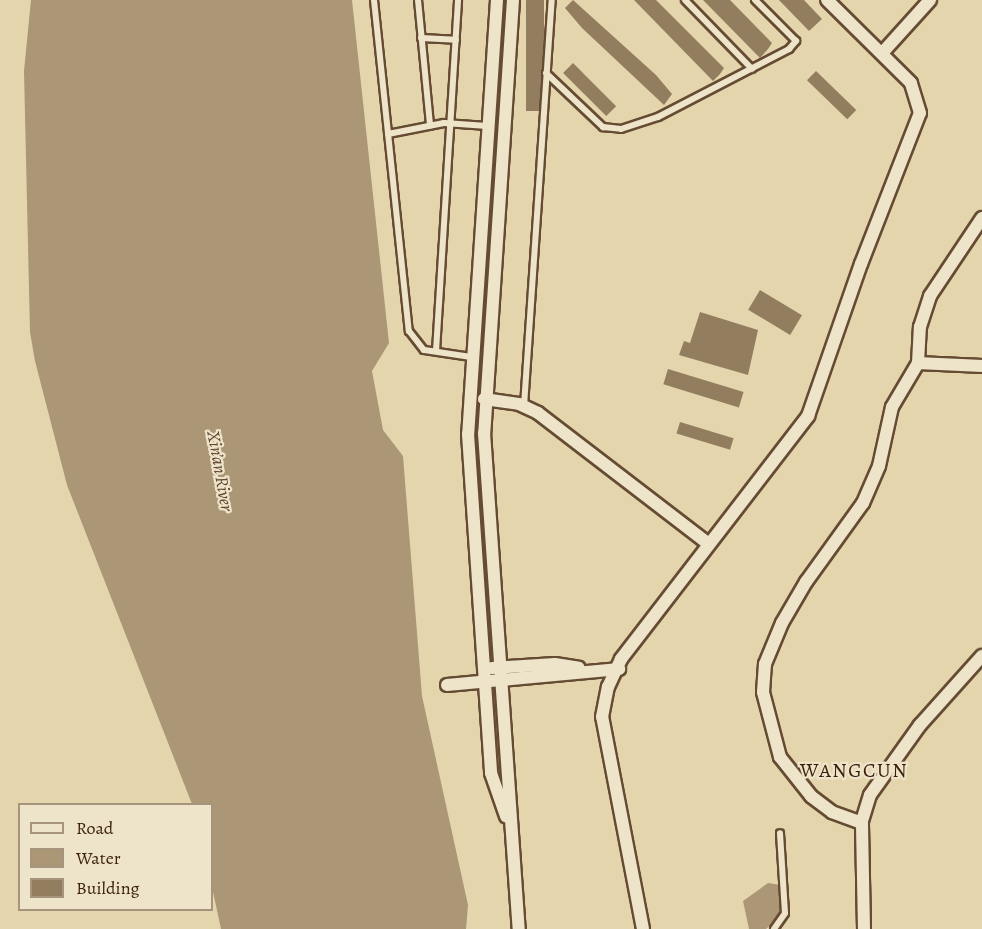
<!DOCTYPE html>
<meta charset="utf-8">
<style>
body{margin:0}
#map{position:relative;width:982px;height:929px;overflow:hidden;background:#e4d5ad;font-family:Alegreya,serif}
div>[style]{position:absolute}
.water>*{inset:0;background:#ab9676}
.building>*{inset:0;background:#937d5f;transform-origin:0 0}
.roads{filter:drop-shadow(2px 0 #664b33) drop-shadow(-2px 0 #664b33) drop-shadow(0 2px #664b33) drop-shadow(0 -2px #664b33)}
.service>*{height:6px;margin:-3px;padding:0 3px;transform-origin:3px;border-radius:3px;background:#ede4ca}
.minor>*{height:12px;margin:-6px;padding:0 6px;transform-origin:6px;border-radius:6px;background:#ede4ca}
span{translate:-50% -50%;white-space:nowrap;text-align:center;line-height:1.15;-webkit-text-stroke:4.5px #ede4ca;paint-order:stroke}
.water-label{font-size:18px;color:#634730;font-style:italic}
.quarter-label{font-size:20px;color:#3c1d0a;letter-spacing:1.5px}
.legend{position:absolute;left:18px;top:803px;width:195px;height:108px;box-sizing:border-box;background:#ede4ca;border:2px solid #a6947d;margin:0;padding:8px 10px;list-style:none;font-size:18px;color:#3c1d0a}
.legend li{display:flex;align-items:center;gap:12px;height:30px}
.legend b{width:30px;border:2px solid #a6947d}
</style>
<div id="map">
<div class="water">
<div style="clip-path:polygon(31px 0,352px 0,389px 343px,372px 371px,383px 430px,403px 456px,422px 696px,468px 905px,466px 929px,221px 929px,212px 887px,212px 804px,192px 804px,67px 485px,35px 361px,30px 332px,24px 71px)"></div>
<div style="clip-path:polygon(768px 883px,781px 885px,780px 916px,766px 929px,749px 929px,743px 901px)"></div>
</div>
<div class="building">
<div style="left:526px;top:0;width:18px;height:111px"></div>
<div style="clip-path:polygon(573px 0,656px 75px,672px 94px,664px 105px,582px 28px,565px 8px)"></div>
<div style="clip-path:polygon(634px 0,656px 0,724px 68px,720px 74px,713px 81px)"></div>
<div style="clip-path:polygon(703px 0,730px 0,772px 43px,768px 49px,760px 58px)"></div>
<div style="clip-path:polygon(779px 0,804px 0,822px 19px,809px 31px)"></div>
<div style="left:573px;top:63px;width:61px;height:14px;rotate:45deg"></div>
<div style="left:816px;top:71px;width:56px;height:13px;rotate:44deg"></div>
<div style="left:760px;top:290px;width:49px;height:23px;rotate:31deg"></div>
<div style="clip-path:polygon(700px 312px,758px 330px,748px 375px,679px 355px,684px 341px,690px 343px)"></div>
<div style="left:668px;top:369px;width:79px;height:16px;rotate:17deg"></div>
<div style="left:680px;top:422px;width:56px;height:12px;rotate:17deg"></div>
</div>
<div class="roads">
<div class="service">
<div style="left:374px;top:0;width:333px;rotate:84deg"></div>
<div style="left:409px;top:331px;width:24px;rotate:52deg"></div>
<div style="left:424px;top:350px;width:48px;rotate:8.5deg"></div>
<div style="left:418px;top:0;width:126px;rotate:84.5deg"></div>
<div style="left:685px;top:0;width:96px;rotate:45.8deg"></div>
<div style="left:421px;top:38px;width:35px;rotate:3deg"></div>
<div style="left:546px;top:73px;width:79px;rotate:43.5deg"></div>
<div style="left:603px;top:127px;width:18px;rotate:6deg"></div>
<div style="left:621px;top:129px;width:39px;rotate:-18deg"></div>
<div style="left:658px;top:117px;width:148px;rotate:-27.4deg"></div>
<div style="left:789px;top:49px;width:11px;rotate:-49deg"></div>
<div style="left:796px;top:41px;width:58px;rotate:-135deg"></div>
<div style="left:388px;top:134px;width:57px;rotate:-11.1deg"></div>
<div style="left:444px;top:123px;width:44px;rotate:3.9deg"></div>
<div style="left:436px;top:351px;width:352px;rotate:-86.4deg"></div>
<div style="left:524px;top:406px;width:407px;rotate:-86.1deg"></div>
<div style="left:774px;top:929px;width:19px;rotate:-55deg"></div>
<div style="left:785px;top:913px;width:80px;rotate:-93.6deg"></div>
</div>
<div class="minor">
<div style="left:497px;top:0;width:435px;rotate:93.8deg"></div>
<div style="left:468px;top:434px;width:340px;rotate:86.1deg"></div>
<div style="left:491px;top:773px;width:46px;rotate:70.8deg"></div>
<div style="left:513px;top:0;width:434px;rotate:93.8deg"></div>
<div style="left:484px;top:433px;width:497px;rotate:86deg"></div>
<div style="left:883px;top:52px;width:70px;rotate:-47.9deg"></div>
<div style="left:918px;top:363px;width:64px;rotate:2.7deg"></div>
<div style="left:484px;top:399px;width:35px;rotate:8deg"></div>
<div style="left:519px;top:404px;width:21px;rotate:25deg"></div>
<div style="left:538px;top:413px;width:215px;rotate:37.5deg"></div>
<div style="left:492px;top:668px;width:63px;rotate:-3.6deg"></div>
<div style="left:555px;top:664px;width:24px;rotate:9deg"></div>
<div style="left:447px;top:685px;width:173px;rotate:-5.3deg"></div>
<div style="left:862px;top:823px;width:32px;rotate:-160deg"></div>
<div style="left:832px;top:812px;width:26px;rotate:-143deg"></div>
<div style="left:811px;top:796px;width:50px;rotate:-128.5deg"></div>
<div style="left:780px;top:757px;width:67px;rotate:-104.7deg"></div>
<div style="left:763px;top:692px;width:28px;rotate:-86deg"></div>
<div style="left:765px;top:664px;width:44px;rotate:-67.5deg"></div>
<div style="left:782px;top:623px;width:48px;rotate:-59.7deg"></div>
<div style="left:806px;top:582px;width:97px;rotate:-54.2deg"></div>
<div style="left:863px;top:503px;width:40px;rotate:-66.6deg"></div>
<div style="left:879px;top:466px;width:60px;rotate:-77.6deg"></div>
<div style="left:892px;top:407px;width:51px;rotate:-59.4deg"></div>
<div style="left:918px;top:363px;width:36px;rotate:-87deg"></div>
<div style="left:920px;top:327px;width:33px;rotate:-72deg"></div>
<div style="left:930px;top:296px;width:94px;rotate:-56.3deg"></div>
<div style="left:643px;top:929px;width:216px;rotate:-100.9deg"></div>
<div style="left:602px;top:717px;width:31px;rotate:-79deg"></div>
<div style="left:608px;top:687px;width:31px;rotate:-65deg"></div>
<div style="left:621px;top:659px;width:307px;rotate:-52.4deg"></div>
<div style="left:808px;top:416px;width:161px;rotate:-70.8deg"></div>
<div style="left:861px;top:264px;width:162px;rotate:-68.7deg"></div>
<div style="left:920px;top:113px;width:31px;rotate:-107deg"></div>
<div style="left:911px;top:83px;width:118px;rotate:-135.3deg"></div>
<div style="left:864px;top:929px;width:108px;rotate:-91.1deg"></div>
<div style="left:862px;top:821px;width:27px;rotate:-73deg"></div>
<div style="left:870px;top:795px;width:86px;rotate:-54.5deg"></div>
<div style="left:920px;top:725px;width:93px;rotate:-48.1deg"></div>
</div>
</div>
<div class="water-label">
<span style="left:220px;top:471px;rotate:80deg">Xin’an River</span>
</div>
<div class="quarter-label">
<span style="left:854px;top:770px">WANGCUN</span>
</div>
<ul class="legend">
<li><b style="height:8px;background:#ede4ca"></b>Road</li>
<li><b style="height:16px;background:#ab9676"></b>Water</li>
<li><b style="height:16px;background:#937d5f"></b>Building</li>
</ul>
</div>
